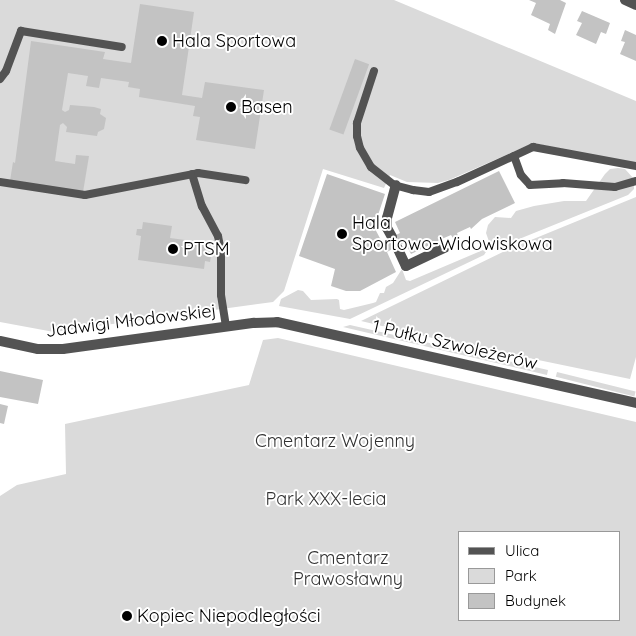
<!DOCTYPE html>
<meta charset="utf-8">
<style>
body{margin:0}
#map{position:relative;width:636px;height:636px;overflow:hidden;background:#fff;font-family:Quicksand,sans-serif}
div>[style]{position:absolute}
.green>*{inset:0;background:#dadada;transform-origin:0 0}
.building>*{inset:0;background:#c3c3c3;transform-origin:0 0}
.service>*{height:8px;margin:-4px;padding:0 4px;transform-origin:4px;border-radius:4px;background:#535353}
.minor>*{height:10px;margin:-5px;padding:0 5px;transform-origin:5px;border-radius:5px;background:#535353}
.tertiary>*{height:10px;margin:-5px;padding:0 5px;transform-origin:5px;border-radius:5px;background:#535353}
.dots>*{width:14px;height:14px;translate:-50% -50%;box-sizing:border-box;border:2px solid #fff;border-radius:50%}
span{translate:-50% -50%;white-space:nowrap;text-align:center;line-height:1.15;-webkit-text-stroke:4px #fff;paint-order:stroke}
.poi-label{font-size:18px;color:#000}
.left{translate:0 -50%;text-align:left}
.street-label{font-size:18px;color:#000}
.park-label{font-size:18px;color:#313131}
.legend{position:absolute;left:458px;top:531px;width:162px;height:90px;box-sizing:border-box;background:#fff;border:1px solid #999;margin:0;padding:6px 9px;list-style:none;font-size:15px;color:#000}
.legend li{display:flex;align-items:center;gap:10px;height:25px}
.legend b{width:25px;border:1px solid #999}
</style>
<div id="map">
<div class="green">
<div style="clip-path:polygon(0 0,394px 0,636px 101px,636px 164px,533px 143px,449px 180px,438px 183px,407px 182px,390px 175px,384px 188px,323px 169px,284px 291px,273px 302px,54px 332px,0 322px)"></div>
<div style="clip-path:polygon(618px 168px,625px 169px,634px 179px,634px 189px,628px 195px,492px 250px,486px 233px,488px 225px,495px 217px,511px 218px,516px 211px,534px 206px,564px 201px,586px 201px,605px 174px,610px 169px)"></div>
<div style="clip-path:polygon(636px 197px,636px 357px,630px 379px,471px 346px,470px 344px,463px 342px,462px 345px,361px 321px,509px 249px)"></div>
<div style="clip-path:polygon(483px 250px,486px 252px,484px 255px,350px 319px,279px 306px,281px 299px,298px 290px,303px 291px,311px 300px,337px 299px,339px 300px,340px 309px,344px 310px,373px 303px,376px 302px,380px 293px,384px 293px,386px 287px,393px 283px,402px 269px,406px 280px,410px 281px)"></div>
<div style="clip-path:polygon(350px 325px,548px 370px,547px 375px,343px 327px)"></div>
<div style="clip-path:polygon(evenodd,278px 338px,636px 422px,636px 636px,0 636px,0 496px,17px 485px,66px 474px,65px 424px,249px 385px,263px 340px,278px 338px,460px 532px,620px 532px,620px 620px,460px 620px,460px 532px)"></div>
<div style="left:557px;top:372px;width:81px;height:5px;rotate:14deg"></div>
</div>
<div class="building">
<div style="clip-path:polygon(529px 0,560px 0,566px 3px,555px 34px,548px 30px,550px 24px,531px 15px,536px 3px)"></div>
<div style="clip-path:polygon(140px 4px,194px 12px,182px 95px,202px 98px,205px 82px,264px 90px,255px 149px,196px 140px,200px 117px,193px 116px,195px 106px,139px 97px,140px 89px,128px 87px,129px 82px,101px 78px,99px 88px,86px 86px,88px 76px,68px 73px,62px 110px,65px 112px,69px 110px,70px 105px,94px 107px,101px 109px,100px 114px,106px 118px,104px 129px,98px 132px,97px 136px,66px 132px,67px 127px,63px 123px,60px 125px,55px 161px,75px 164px,76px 155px,89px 156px,83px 192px,10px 181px,13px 162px,15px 163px,31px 41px,105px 52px,103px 59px,131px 63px)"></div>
<div style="clip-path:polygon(582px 11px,610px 23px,606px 34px,601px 32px,596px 44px,576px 35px,582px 23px,577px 21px)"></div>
<div style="clip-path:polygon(625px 30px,636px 35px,636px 61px,620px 54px,625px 42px,621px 41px)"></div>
<div style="left:355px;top:59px;width:15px;height:75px;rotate:20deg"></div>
<div style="clip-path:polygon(499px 171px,515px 203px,482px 219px,471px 229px,470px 227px,457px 233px,458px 236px,453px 238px,451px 235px,444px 238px,411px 254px,405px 242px,387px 252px,396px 272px,360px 291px,346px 291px,331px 286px,335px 269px,299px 256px,327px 174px,385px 194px,374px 227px,382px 242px,400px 233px,395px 222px)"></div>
<div style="clip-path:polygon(143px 222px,172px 226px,170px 238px,208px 243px,206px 255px,211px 256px,210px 262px,205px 261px,204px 269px,138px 260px,141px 236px,136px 235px,137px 229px,142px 229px)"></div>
<div style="clip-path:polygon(0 371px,43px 380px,38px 404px,0 397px)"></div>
<div style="clip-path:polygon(0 404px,8px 406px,4px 424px,0 423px)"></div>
</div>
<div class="service">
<div style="left:374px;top:71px;width:55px;rotate:108.1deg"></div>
<div style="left:357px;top:123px;width:13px;rotate:90deg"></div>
<div style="left:357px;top:136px;width:12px;rotate:76deg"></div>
<div style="left:360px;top:148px;width:22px;rotate:60deg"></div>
<div style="left:371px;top:167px;width:29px;rotate:38deg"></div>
<div style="left:394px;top:185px;width:20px;rotate:15deg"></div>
<div style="left:413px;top:190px;width:16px;rotate:7deg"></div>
<div style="left:429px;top:192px;width:30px;rotate:-20deg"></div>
<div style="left:457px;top:182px;width:84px;rotate:-24.7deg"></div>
<div style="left:533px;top:147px;width:105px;rotate:10.5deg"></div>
<div style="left:0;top:79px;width:10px;rotate:-53deg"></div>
<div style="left:6px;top:71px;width:43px;rotate:-69.4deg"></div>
<div style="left:21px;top:31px;width:102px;rotate:9deg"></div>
<div style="left:514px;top:156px;width:20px;rotate:70deg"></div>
<div style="left:521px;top:175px;width:13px;rotate:48deg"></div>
<div style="left:530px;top:185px;width:33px;rotate:-3deg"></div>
<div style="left:563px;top:183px;width:52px;rotate:4.4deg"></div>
<div style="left:615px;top:187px;width:22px;rotate:-16deg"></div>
<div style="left:192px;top:174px;width:34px;rotate:73deg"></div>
<div style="left:202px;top:206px;width:34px;rotate:62deg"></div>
<div style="left:218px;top:236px;width:16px;rotate:79deg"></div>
<div style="left:221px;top:252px;width:43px;rotate:90deg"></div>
<div style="left:221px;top:295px;width:31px;rotate:81deg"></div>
<div style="left:0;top:182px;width:86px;rotate:8.7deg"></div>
<div style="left:85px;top:195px;width:115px;rotate:-11deg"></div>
<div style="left:198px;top:173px;width:48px;rotate:8.5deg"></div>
</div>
<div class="minor">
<div style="left:625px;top:0;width:12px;rotate:24deg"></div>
<div style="left:392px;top:237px;width:10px;rotate:-119deg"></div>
<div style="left:387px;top:228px;width:10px;rotate:-90deg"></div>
<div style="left:387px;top:218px;width:34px;rotate:-75deg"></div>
<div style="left:397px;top:247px;width:21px;rotate:65deg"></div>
<div style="left:406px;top:266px;width:44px;rotate:-25.4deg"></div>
</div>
<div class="tertiary">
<div style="left:0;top:341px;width:39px;rotate:12deg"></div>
<div style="left:38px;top:349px;width:25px"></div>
<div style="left:63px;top:349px;width:193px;rotate:-7.8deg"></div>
<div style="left:254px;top:323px;width:23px;rotate:-2deg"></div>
<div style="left:277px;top:322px;width:368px;rotate:12.7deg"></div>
</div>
<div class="dots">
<div style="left:162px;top:41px;background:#000"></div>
<div style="left:231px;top:107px;background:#000"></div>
<div style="left:342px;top:234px;background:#000"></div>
<div style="left:173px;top:249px;background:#000"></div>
<div style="left:127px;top:616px;background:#000"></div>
</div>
<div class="poi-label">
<span class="left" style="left:172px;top:41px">Hala Sportowa</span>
<span class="left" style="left:241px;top:107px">Basen</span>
<span class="left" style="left:352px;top:234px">Hala<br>Sportowo-Widowiskowa</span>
<span class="left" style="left:183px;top:249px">PTSM</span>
<span class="left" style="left:137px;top:616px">Kopiec Niepodległości</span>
</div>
<div class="street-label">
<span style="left:131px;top:321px;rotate:-7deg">Jadwigi Młodowskiej</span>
<span style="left:455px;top:345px;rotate:13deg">1 Pułku Szwoleżerów</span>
</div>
<div class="park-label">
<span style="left:335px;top:441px">Cmentarz Wojenny</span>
<span style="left:326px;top:499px">Park XXX-lecia</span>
<span style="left:348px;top:569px">Cmentarz<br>Prawosławny</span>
</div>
<ul class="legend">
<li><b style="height:6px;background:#535353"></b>Ulica</li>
<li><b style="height:14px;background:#dadada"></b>Park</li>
<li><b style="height:14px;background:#c3c3c3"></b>Budynek</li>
</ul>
</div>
